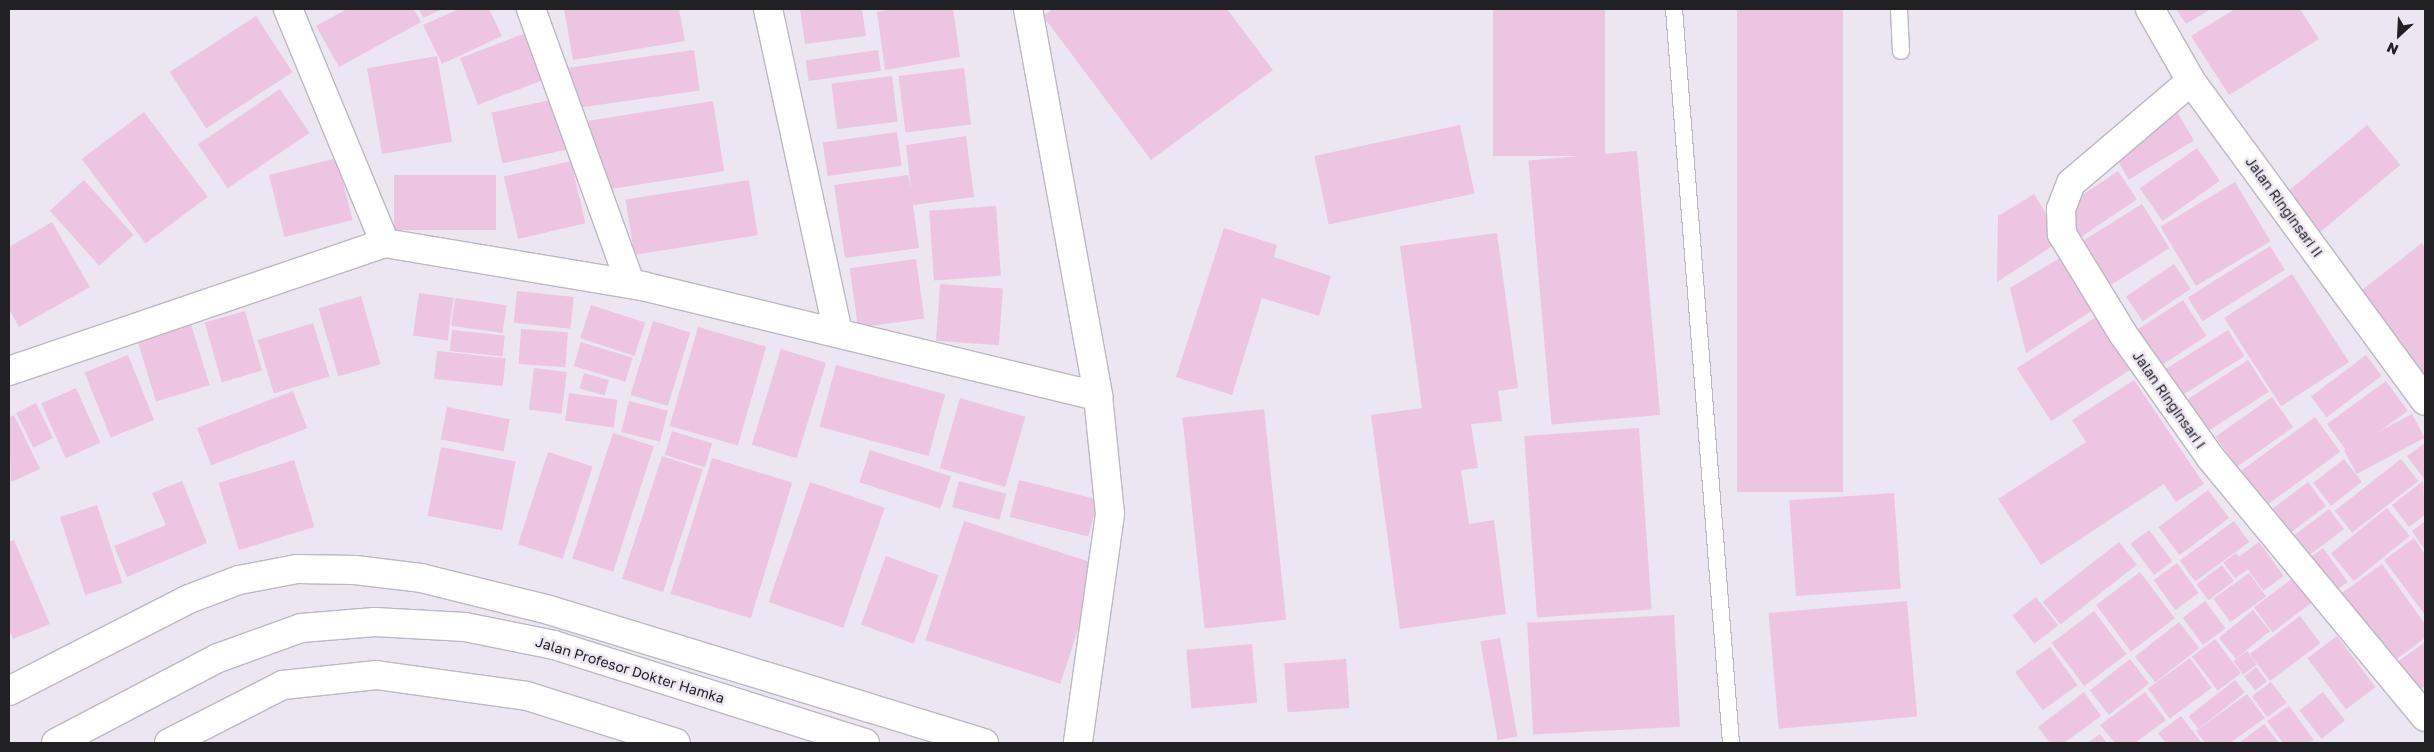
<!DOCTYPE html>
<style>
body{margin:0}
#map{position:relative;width:2434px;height:752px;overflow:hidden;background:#ebe6f2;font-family:"Golos Text",sans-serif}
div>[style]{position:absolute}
.building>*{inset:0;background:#edc5e2;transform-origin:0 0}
.roads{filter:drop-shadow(1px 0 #bcb8c3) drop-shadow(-1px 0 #bcb8c3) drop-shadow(0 1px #bcb8c3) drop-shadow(0 -1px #bcb8c3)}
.service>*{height:16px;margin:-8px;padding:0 8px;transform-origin:8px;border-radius:8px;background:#fff}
.minor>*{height:28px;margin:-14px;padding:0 14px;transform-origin:14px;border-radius:14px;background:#fff}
.primary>*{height:28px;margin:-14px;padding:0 14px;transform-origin:14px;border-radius:14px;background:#fff}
span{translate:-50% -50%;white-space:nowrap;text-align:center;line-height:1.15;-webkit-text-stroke:5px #ebe6f2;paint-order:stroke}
.street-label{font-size:14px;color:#212024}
.frame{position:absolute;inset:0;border:10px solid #212024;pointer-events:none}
.north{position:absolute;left:2374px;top:10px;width:50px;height:50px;-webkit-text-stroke:4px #ebe6f2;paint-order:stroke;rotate:205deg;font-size:14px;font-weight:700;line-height:20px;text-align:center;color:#212024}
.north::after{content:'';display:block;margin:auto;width:18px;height:22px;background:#212024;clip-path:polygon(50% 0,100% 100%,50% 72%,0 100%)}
</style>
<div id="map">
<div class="building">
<div style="clip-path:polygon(347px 9px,414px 9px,421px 22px,339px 67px,316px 26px)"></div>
<div style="clip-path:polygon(419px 9px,443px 9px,423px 18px)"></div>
<div style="clip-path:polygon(459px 9px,489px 9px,502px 36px,442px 64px,423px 25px)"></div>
<div style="clip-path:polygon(564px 9px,679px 9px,685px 41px,573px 60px)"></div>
<div style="clip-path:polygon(800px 9px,862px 9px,866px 36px,805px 44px)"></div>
<div style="clip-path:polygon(893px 9px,953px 9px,960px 57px,885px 70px,877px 12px)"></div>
<div style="clip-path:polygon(1053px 9px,1227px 9px,1273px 70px,1151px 160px,1043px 16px)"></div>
<div style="left:1493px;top:9px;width:112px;height:147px"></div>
<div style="left:1737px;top:9px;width:106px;height:483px"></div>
<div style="clip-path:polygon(2176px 9px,2211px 9px,2186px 24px)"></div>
<div style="clip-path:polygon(2235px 9px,2300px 9px,2319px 39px,2229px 95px,2191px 36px)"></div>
<div style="left:256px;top:16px;width:67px;height:103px;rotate:57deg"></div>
<div style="left:531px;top:31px;width:50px;height:76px;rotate:69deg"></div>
<div style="left:694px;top:50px;width:41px;height:126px;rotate:82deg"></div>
<div style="left:878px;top:50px;width:21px;height:73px;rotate:82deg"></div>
<div style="left:437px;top:56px;width:87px;height:71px;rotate:80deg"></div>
<div style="left:964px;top:68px;width:57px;height:66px;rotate:83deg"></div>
<div style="left:892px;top:76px;width:46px;height:61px;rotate:83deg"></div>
<div style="left:280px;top:89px;width:53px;height:99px;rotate:56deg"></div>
<div style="left:560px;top:98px;width:52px;height:70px;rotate:78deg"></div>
<div style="left:713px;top:101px;width:71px;height:126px;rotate:81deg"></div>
<div style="left:2174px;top:107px;width:39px;height:76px;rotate:59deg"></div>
<div style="left:144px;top:112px;width:106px;height:78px;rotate:53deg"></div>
<div style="left:1460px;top:125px;width:70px;height:149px;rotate:78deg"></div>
<div style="left:2367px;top:125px;width:52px;height:107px;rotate:50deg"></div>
<div style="left:897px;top:132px;width:34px;height:75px;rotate:82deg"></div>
<div style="clip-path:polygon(966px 136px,974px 197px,913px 205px,919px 248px,845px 258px,834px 185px,908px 175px,911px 189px,906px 145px)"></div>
<div style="left:2197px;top:148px;width:40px;height:70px;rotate:55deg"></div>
<div style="left:1637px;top:151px;width:265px;height:109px;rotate:85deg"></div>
<div style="left:337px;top:158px;width:64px;height:70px;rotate:76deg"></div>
<div style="left:571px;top:161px;width:64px;height:69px;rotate:77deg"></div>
<div style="left:2118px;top:171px;width:34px;height:68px;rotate:56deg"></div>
<div style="left:394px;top:175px;width:102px;height:55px"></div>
<div style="left:84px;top:180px;width:74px;height:46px;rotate:48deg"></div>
<div style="left:749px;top:180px;width:56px;height:125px;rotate:81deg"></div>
<div style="left:2235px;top:182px;width:69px;height:87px;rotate:59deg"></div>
<div style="clip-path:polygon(2034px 194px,2062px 240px,1997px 282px,1998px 216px)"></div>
<div style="left:2142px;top:204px;width:52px;height:77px;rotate:58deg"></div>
<div style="left:996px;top:206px;width:70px;height:67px;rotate:86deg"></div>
<div style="clip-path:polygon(52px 222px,90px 287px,19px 327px,9px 309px,9px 247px)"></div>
<div style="clip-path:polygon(1224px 228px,1277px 245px,1274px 257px,1331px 276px,1319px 316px,1262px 298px,1232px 395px,1176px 377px)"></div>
<div style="clip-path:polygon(1497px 233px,1518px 388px,1498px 391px,1502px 421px,1471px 424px,1478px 468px,1461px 470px,1469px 524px,1494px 520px,1506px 614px,1400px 629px,1371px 415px,1422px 408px,1400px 246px)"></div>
<div style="clip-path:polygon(2422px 243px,2425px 248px,2425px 389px,2353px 297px)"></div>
<div style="left:2270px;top:246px;width:28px;height:97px;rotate:58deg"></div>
<div style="clip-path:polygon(2068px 253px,2101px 305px,2026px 353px,2010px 288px)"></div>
<div style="left:916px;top:259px;width:60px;height:67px;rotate:82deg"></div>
<div style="left:2174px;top:264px;width:30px;height:58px;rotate:56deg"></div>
<div style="left:2292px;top:274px;width:105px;height:81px;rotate:57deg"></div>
<div style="left:940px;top:284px;width:63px;height:57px;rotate:4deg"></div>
<div style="left:517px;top:291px;width:57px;height:32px;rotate:6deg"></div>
<div style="left:419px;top:293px;width:35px;height:43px;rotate:8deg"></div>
<div style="left:361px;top:296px;width:71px;height:44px;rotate:74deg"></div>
<div style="left:455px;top:298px;width:52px;height:28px;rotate:8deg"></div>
<div style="left:2183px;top:300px;width:43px;height:58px;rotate:57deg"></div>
<div style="left:591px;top:305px;width:57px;height:35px;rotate:18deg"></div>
<div style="left:245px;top:311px;width:62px;height:42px;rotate:74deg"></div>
<div style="left:2099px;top:315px;width:63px;height:98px;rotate:57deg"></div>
<div style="left:190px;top:321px;width:67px;height:56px;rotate:73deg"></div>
<div style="left:653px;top:321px;width:39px;height:77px;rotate:17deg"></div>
<div style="left:313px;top:323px;width:56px;height:58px;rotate:73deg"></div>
<div style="left:698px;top:327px;width:71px;height:103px;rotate:16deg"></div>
<div style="left:521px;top:329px;width:47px;height:35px;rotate:4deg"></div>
<div style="left:452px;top:330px;width:53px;height:21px;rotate:6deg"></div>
<div style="left:2228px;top:330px;width:31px;height:75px;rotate:58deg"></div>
<div style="left:581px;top:342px;width:54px;height:25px;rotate:17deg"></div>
<div style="left:781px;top:349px;width:47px;height:100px;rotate:17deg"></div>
<div style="left:437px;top:351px;width:69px;height:28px;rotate:6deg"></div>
<div style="left:128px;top:355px;width:70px;height:47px;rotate:68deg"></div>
<div style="left:2366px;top:355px;width:26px;height:69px;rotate:53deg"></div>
<div style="left:2248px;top:360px;width:38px;height:72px;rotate:57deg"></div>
<div style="left:836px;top:365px;width:113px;height:64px;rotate:15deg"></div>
<div style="left:534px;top:368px;width:33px;height:42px;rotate:7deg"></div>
<div style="left:584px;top:373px;width:26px;height:16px;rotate:16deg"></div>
<div style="clip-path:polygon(2134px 380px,2204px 484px,2176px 502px,2164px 484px,2041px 565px,1998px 499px,2086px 442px,2072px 420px)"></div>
<div style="left:2386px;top:381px;width:37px;height:73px;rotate:54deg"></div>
<div style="left:76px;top:388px;width:60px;height:38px;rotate:66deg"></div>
<div style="left:293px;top:391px;width:40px;height:103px;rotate:69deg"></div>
<div style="left:569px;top:393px;width:49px;height:28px;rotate:8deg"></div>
<div style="left:2272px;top:397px;width:37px;height:69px;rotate:55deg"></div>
<div style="left:960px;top:398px;width:68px;height:73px;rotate:16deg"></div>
<div style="left:629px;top:401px;width:40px;height:32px;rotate:14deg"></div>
<div style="left:36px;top:403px;width:39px;height:22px;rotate:64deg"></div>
<div style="left:447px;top:407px;width:64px;height:33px;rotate:11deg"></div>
<div style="left:1264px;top:409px;width:212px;height:82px;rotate:84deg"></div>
<div style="left:2412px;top:414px;width:27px;height:77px;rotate:62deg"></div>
<div style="clip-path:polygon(14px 415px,40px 469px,11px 482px,9px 418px)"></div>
<div style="left:2315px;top:417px;width:43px;height:92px;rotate:54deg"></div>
<div style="left:1639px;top:428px;width:182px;height:115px;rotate:86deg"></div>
<div style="left:672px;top:431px;width:42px;height:25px;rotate:17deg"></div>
<div style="left:613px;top:433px;width:43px;height:132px;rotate:18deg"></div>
<div style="clip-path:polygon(2425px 443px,2425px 480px,2407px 456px)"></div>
<div style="left:441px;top:447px;width:76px;height:70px;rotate:11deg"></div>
<div style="left:870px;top:450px;width:85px;height:34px;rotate:18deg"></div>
<div style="left:548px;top:452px;width:47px;height:97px;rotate:18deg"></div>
<div style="left:662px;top:456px;width:43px;height:129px;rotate:18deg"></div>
<div style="left:712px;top:458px;width:84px;height:142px;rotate:17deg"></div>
<div style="left:2344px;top:459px;width:29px;height:39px;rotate:52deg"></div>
<div style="left:2401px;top:459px;width:28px;height:84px;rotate:52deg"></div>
<div style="left:294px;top:460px;width:70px;height:79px;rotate:73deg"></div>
<div style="left:1019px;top:480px;width:81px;height:38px;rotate:14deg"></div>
<div style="clip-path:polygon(182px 481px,207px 543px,127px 577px,114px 546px,166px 525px,152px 493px)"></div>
<div style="left:959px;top:481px;width:49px;height:27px;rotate:15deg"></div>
<div style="clip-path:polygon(2423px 481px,2425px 515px,2409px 527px,2392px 505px)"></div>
<div style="left:810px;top:482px;width:79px;height:127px;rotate:19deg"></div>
<div style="left:2308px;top:482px;width:30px;height:51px;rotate:53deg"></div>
<div style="left:2208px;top:490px;width:35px;height:62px;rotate:53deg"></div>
<div style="left:1894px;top:493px;width:96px;height:105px;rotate:86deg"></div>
<div style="left:97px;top:505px;width:82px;height:39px;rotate:72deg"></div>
<div style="left:2387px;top:508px;width:36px;height:72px;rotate:51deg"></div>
<div style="left:2329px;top:509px;width:25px;height:51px;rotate:53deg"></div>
<div style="left:964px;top:521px;width:142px;height:125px;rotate:18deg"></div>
<div style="left:2234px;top:521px;width:26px;height:67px;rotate:54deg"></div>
<div style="clip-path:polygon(2425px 521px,2425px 550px,2412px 531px)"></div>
<div style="left:2149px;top:530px;width:39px;height:23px;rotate:53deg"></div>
<div style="clip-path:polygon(2414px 538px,2425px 554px,2425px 615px,2384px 560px)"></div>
<div style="clip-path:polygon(14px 540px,50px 624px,13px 639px,9px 630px,9px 542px)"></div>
<div style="left:2119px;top:542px;width:29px;height:97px;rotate:52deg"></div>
<div style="left:2259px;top:542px;width:42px;height:25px;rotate:54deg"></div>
<div style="left:2323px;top:548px;width:42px;height:19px;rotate:54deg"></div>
<div style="left:2236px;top:553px;width:20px;height:16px;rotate:53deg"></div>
<div style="left:886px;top:556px;width:56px;height:73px;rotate:20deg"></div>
<div style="left:2177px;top:563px;width:37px;height:29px;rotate:54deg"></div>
<div style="clip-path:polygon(2382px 564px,2425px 624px,2425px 638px,2390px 664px,2339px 595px)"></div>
<div style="left:2222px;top:565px;width:20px;height:32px;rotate:53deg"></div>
<div style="left:2140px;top:572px;width:58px;height:55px;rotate:53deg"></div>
<div style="left:2249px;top:573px;width:29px;height:44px;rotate:54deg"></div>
<div style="left:2297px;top:575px;width:31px;height:54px;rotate:53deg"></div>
<div style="left:2036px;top:597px;width:36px;height:30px;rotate:52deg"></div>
<div style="left:1907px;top:601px;width:116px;height:139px;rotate:85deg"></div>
<div style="left:2205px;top:601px;width:34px;height:28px;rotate:53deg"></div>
<div style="left:2253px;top:610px;width:27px;height:44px;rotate:51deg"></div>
<div style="left:2094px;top:611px;width:54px;height:53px;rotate:53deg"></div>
<div style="left:1674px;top:615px;width:112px;height:147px;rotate:87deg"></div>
<div style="left:2300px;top:616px;width:34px;height:63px;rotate:53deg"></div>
<div style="left:2179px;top:622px;width:33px;height:56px;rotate:52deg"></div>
<div style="left:2337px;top:636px;width:64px;height:37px;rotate:53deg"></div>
<div style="left:1500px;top:638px;width:100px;height:20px;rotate:80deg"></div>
<div style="left:2215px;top:639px;width:43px;height:29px;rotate:53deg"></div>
<div style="clip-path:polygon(2425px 642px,2425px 686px,2414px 694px,2393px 665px)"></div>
<div style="left:1252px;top:644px;width:59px;height:66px;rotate:85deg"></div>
<div style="left:2050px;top:647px;width:47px;height:43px;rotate:54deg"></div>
<div style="left:2247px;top:651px;width:17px;height:17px;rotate:54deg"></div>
<div style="left:2190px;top:658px;width:37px;height:52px;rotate:54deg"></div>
<div style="left:1346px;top:659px;width:49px;height:62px;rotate:86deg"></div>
<div style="left:2130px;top:659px;width:31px;height:51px;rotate:52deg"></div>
<div style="left:2256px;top:667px;width:18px;height:15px;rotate:52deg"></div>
<div style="left:2235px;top:680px;width:16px;height:59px;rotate:52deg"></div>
<div style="left:2271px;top:682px;width:26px;height:24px;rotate:53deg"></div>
<div style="clip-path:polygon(2084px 692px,2101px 716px,2064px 743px,2050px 743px,2038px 727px)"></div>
<div style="clip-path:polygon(2145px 692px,2166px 720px,2135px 743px,2115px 743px,2100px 725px)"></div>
<div style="left:2323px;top:692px;width:36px;height:30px;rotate:52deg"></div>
<div style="clip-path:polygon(2247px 694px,2265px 718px,2230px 743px,2205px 743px,2196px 731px)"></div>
<div style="clip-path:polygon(2289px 706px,2314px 740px,2309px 743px,2283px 743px,2267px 721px)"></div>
<div style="clip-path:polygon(2181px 716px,2202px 743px,2166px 743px,2158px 733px)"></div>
<div style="clip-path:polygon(2264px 724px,2279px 743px,2239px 743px)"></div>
<div style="clip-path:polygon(2100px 734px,2107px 743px,2087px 743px)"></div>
</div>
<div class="roads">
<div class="service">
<div style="left:1674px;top:9px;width:736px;rotate:85.56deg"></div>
<div style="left:1899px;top:9px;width:42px;rotate:87.3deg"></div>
</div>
<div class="minor">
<div style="left:288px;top:9px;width:253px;rotate:67.5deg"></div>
<div style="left:531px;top:9px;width:291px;rotate:70.1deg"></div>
<div style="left:768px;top:9px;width:330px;rotate:77.8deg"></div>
<div style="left:1028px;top:9px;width:393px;rotate:79.7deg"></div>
<div style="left:1098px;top:396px;width:119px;rotate:84.2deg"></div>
<div style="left:1110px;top:514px;width:231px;rotate:98deg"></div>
<div style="left:2150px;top:9px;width:83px;rotate:60.3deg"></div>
<div style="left:2191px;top:81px;width:396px;rotate:53.8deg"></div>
<div style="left:2191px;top:81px;width:157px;rotate:139.6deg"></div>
<div style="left:2071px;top:183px;width:28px;rotate:111deg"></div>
<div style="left:2061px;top:209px;width:25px;rotate:88deg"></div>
<div style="left:2062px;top:234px;width:117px;rotate:58.6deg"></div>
<div style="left:2123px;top:334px;width:151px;rotate:54.7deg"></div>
<div style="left:2210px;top:457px;width:337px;rotate:50.4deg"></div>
<div style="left:9px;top:371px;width:397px;rotate:-18.8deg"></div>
<div style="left:385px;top:243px;width:261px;rotate:9.5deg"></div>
<div style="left:642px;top:286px;width:469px;rotate:13.6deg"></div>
<div style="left:9px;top:691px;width:202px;rotate:-27.1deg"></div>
<div style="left:189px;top:599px;width:53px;rotate:-20.8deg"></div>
<div style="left:239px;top:580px;width:59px;rotate:-10.7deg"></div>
<div style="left:297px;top:569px;width:58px;rotate:1deg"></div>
<div style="left:355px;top:570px;width:66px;rotate:6.9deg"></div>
<div style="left:421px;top:578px;width:132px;rotate:14deg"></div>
<div style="left:549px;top:610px;width:455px;rotate:17deg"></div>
</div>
<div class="primary">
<div style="left:56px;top:743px;width:183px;rotate:-27.7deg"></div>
<div style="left:218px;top:658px;width:88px;rotate:-19.9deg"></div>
<div style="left:301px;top:628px;width:74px;rotate:-4.6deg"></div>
<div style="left:375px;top:622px;width:90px;rotate:3.2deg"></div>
<div style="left:465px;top:627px;width:91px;rotate:11.4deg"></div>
<div style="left:554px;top:645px;width:326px;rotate:17.5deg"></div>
<div style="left:169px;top:743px;width:128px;rotate:-27deg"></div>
<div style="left:283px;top:685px;width:94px;rotate:-6.1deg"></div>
<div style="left:376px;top:675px;width:152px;rotate:7.9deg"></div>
<div style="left:527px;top:696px;width:156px;rotate:17.5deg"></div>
</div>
</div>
<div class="street-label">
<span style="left:2284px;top:207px;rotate:54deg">Jalan Ringinsari II</span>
<span style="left:2169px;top:400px;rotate:55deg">Jalan Ringinsari I</span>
<span style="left:630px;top:670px;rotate:17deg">Jalan Profesor Dokter Hamka</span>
</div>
<div class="frame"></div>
<div class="north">N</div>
</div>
